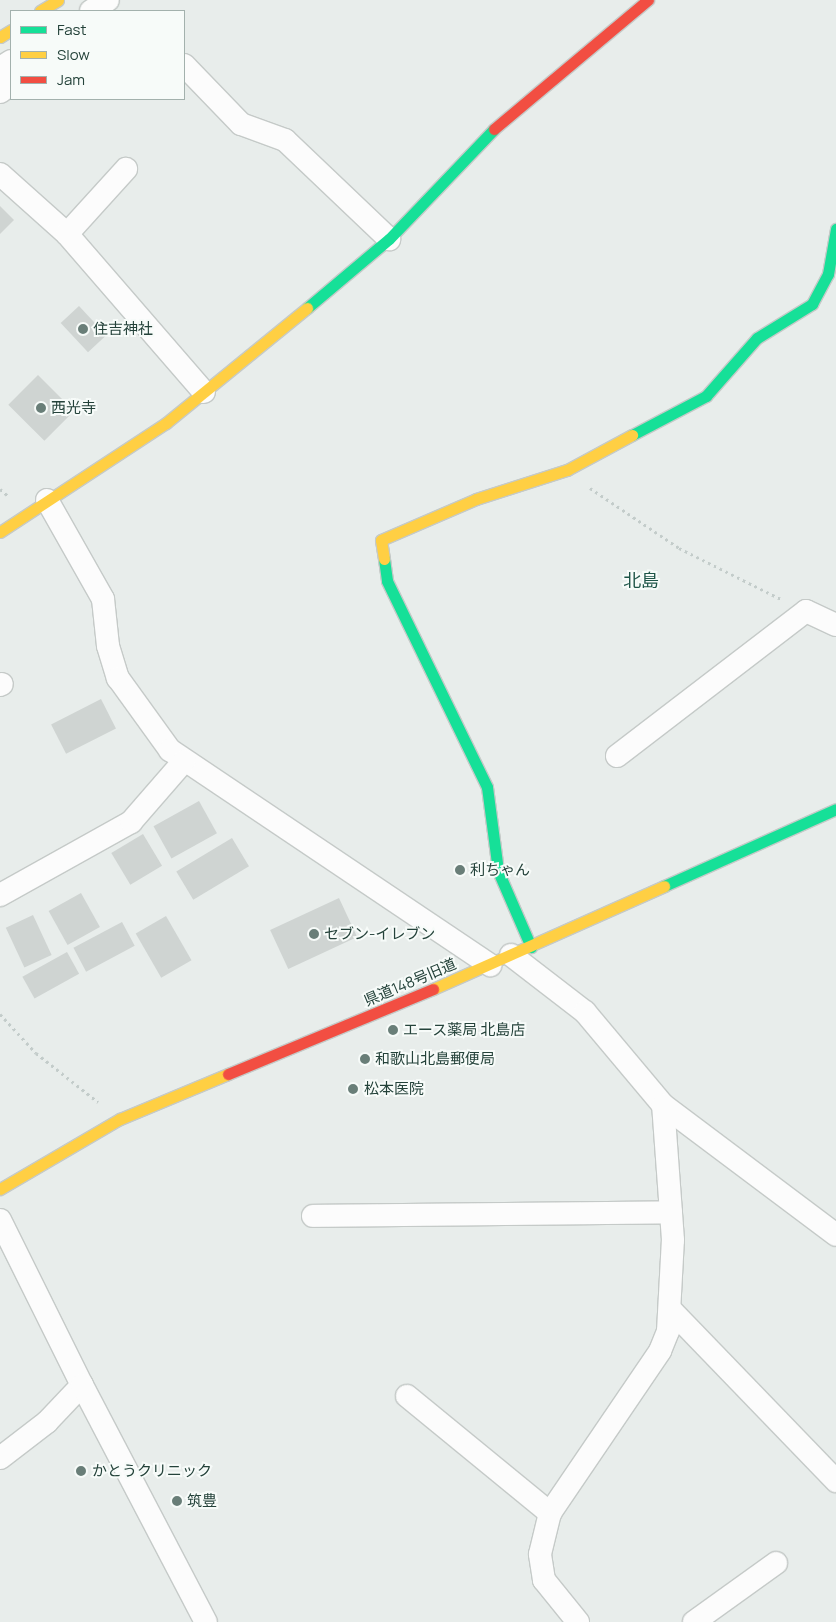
<!DOCTYPE html>
<meta charset="utf-8">
<style>
body{margin:0}
#map{position:relative;width:836px;height:1622px;overflow:hidden;background:#e8edeb;font-family:Manrope,"Noto Sans JP",sans-serif}
div>[style]{position:absolute}
.building>*{inset:0;background:#cfd4d2;transform-origin:0 0}
.path>*{height:3px;margin-top:-1.5px;transform-origin:0;background:repeating-linear-gradient(90deg,#c3ccca 0 2.5px,transparent 0 6.5px)}
.roads{filter:drop-shadow(1px 0 #c5cac8) drop-shadow(-1px 0 #c5cac8) drop-shadow(0 1px #c5cac8) drop-shadow(0 -1px #c5cac8)}
.street>*{height:22px;margin:-11px;padding:0 11px;transform-origin:11px;border-radius:11px;background:#fcfcfc}
.fast>*{height:11px;margin:-5.5px;padding:0 5.5px;transform-origin:5.5px;border-radius:5.5px;background:#16e098}
.slow>*{height:11px;margin:-5.5px;padding:0 5.5px;transform-origin:5.5px;border-radius:5.5px;background:#ffcf43}
.jam>*{height:11px;margin:-5.5px;padding:0 5.5px;transform-origin:5.5px;border-radius:5.5px;background:#f24e42}
.dots>*{width:14px;height:14px;translate:-50% -50%;box-sizing:border-box;border:2px solid #f7fbf9;border-radius:50%}
span{translate:-50% -50%;white-space:nowrap;text-align:center;line-height:1.15;-webkit-text-stroke:4px #f7fbf9;paint-order:stroke}
.poi-label{font-size:15px;color:#24423a}
.left{translate:0 -50%;text-align:left}
.street-label{font-size:15px;color:#24423a}
.quarter-label{font-size:18px;color:#1f5548}
.legend{position:absolute;left:10px;top:10px;width:175px;height:90px;box-sizing:border-box;background:#f7fbf9;border:1px solid #a3b1ad;margin:0;padding:6px 9px;list-style:none;font-size:15px;color:#24423a}
.legend li{display:flex;align-items:center;gap:10px;height:25px}
.legend b{width:25px;border:1px solid #a3b1ad}
</style>
<div id="map">
<div class="building">
<div style="clip-path:polygon(0 206px,14px 220px,0 234px)"></div>
<div style="left:79px;top:306px;width:40px;height:25px;rotate:47deg"></div>
<div style="left:38px;top:375px;width:51px;height:42px;rotate:45deg"></div>
<div style="left:101px;top:699px;width:33px;height:56px;rotate:63deg"></div>
<div style="left:199px;top:801px;width:37px;height:52px;rotate:61deg"></div>
<div style="left:143px;top:834px;width:37px;height:37px;rotate:59deg"></div>
<div style="left:232px;top:838px;width:33px;height:65px;rotate:59deg"></div>
<div style="left:81px;top:893px;width:39px;height:37px;rotate:61deg"></div>
<div style="left:339px;top:898px;width:43px;height:76px;rotate:65deg"></div>
<div style="left:33px;top:915px;width:44px;height:30px;rotate:65deg"></div>
<div style="left:166px;top:916px;width:51px;height:35px;rotate:60deg"></div>
<div style="left:122px;top:922px;width:27px;height:55px;rotate:62deg"></div>
<div style="left:67px;top:952px;width:25px;height:51px;rotate:61deg"></div>
</div>
<div class="path">
<div style="left:590px;top:488px;width:107px;rotate:34deg"></div>
<div style="left:679px;top:548px;width:116px;rotate:26.6deg"></div>
<div style="left:0;top:489px;width:11px;rotate:41deg"></div>
<div style="left:0;top:1014px;width:53px;rotate:47.3deg"></div>
<div style="left:36px;top:1053px;width:79px;rotate:38.3deg"></div>
</div>
<div class="roads">
<div class="street">
<div style="left:91px;top:11px;width:20px;rotate:-33deg"></div>
<div style="left:184px;top:65px;width:82px;rotate:46deg"></div>
<div style="left:241px;top:124px;width:47px;rotate:20deg"></div>
<div style="left:285px;top:140px;width:144px;rotate:43.6deg"></div>
<div style="left:0;top:68px;width:13px;rotate:-32deg"></div>
<div style="left:0;top:92px;width:14px;rotate:-36deg"></div>
<div style="left:0;top:174px;width:90px;rotate:41.8deg"></div>
<div style="left:67px;top:234px;width:209px;rotate:49.1deg"></div>
<div style="left:67px;top:234px;width:88px;rotate:-47.8deg"></div>
<div style="left:47px;top:500px;width:114px;rotate:60.5deg"></div>
<div style="left:103px;top:599px;width:47px;rotate:83.9deg"></div>
<div style="left:108px;top:646px;width:34px;rotate:73deg"></div>
<div style="left:118px;top:678px;width:89px;rotate:54.2deg"></div>
<div style="left:170px;top:750px;width:386px;rotate:33.9deg"></div>
<div style="left:0;top:685px;width:2px;rotate:-27deg"></div>
<div style="left:617px;top:756px;width:238px;rotate:-37.5deg"></div>
<div style="left:806px;top:611px;width:33px;rotate:25deg"></div>
<div style="left:0;top:895px;width:150px;rotate:-29.1deg"></div>
<div style="left:131px;top:822px;width:81px;rotate:-49deg"></div>
<div style="left:511px;top:955px;width:93px;rotate:37.6deg"></div>
<div style="left:585px;top:1012px;width:121px;rotate:50deg"></div>
<div style="left:663px;top:1105px;width:216px;rotate:36.9deg"></div>
<div style="left:313px;top:1216px;width:358px;rotate:-0.6deg"></div>
<div style="left:0;top:1220px;width:184px;rotate:63.6deg"></div>
<div style="left:82px;top:1385px;width:51px;rotate:133.4deg"></div>
<div style="left:47px;top:1422px;width:59px;rotate:142.5deg"></div>
<div style="left:671px;top:1310px;width:238px;rotate:46deg"></div>
<div style="left:82px;top:1385px;width:267px;rotate:62.4deg"></div>
<div style="left:407px;top:1396px;width:185px;rotate:39.3deg"></div>
<div style="left:578px;top:1622px;width:54px;rotate:-129deg"></div>
<div style="left:544px;top:1580px;width:26px;rotate:-99deg"></div>
<div style="left:540px;top:1554px;width:42px;rotate:-76.3deg"></div>
<div style="left:550px;top:1513px;width:196px;rotate:-55.8deg"></div>
<div style="left:660px;top:1351px;width:22px;rotate:-68deg"></div>
<div style="left:668px;top:1331px;width:91px;rotate:-86.9deg"></div>
<div style="left:673px;top:1240px;width:135px;rotate:-94.2deg"></div>
<div style="left:694px;top:1622px;width:101px;rotate:-35.7deg"></div>
</div>
<div class="fast">
<div style="left:307px;top:308px;width:107px;rotate:-40.1deg"></div>
<div style="left:389px;top:239px;width:152px;rotate:-46.3deg"></div>
<div style="left:632px;top:435px;width:84px;rotate:-27.8deg"></div>
<div style="left:706px;top:396px;width:77px;rotate:-48.7deg"></div>
<div style="left:757px;top:338px;width:65px;rotate:-31.7deg"></div>
<div style="left:812px;top:304px;width:34px;rotate:-62deg"></div>
<div style="left:828px;top:274px;width:46px;rotate:-79.9deg"></div>
<div style="left:384px;top:559px;width:22px;rotate:82deg"></div>
<div style="left:387px;top:581px;width:229px;rotate:64.1deg"></div>
<div style="left:487px;top:787px;width:85px;rotate:82.5deg"></div>
<div style="left:498px;top:871px;width:83px;rotate:66.5deg"></div>
<div style="left:664px;top:886px;width:188px;rotate:-24.1deg"></div>
</div>
<div class="slow">
<div style="left:40px;top:11px;width:21px;rotate:-31deg"></div>
<div style="left:0;top:37px;width:13px;rotate:-32deg"></div>
<div style="left:0;top:532px;width:199px;rotate:-33.3deg"></div>
<div style="left:166px;top:423px;width:182px;rotate:-39.2deg"></div>
<div style="left:384px;top:559px;width:19px;rotate:-99deg"></div>
<div style="left:381px;top:540px;width:103px;rotate:-23.3deg"></div>
<div style="left:476px;top:499px;width:96px;rotate:-17.7deg"></div>
<div style="left:567px;top:470px;width:74px;rotate:-28.3deg"></div>
<div style="left:433px;top:989px;width:253px;rotate:-24deg"></div>
<div style="left:0;top:1189px;width:139px;rotate:-30.3deg"></div>
<div style="left:120px;top:1119px;width:117px;rotate:-22.6deg"></div>
</div>
<div class="jam">
<div style="left:494px;top:129px;width:201px;rotate:-40deg"></div>
<div style="left:228px;top:1074px;width:222px;rotate:-22.5deg"></div>
</div>
</div>
<div class="dots">
<div style="left:83px;top:329px;background:#697e78"></div>
<div style="left:41px;top:408px;background:#697e78"></div>
<div style="left:460px;top:870px;background:#697e78"></div>
<div style="left:314px;top:934px;background:#697e78"></div>
<div style="left:393px;top:1030px;background:#697e78"></div>
<div style="left:365px;top:1059px;background:#697e78"></div>
<div style="left:353px;top:1089px;background:#697e78"></div>
<div style="left:81px;top:1471px;background:#697e78"></div>
<div style="left:177px;top:1501px;background:#697e78"></div>
</div>
<div class="poi-label">
<span class="left" style="left:93px;top:329px">住吉神社</span>
<span class="left" style="left:51px;top:408px">西光寺</span>
<span class="left" style="left:470px;top:870px">利ちゃん</span>
<span class="left" style="left:324px;top:934px">セブン-イレブン</span>
<span class="left" style="left:403px;top:1030px">エース薬局 北島店</span>
<span class="left" style="left:375px;top:1059px">和歌山北島郵便局</span>
<span class="left" style="left:364px;top:1089px">松本医院</span>
<span class="left" style="left:92px;top:1471px">かとうクリニック</span>
<span class="left" style="left:187px;top:1501px">筑豊</span>
</div>
<div class="street-label">
<span style="left:410px;top:982px;rotate:-23deg">県道148号旧道</span>
</div>
<div class="quarter-label">
<span style="left:641px;top:580px">北島</span>
</div>
<ul class="legend">
<li><b style="height:6px;background:#16e098"></b>Fast</li>
<li><b style="height:6px;background:#ffcf43"></b>Slow</li>
<li><b style="height:6px;background:#f24e42"></b>Jam</li>
</ul>
</div>
